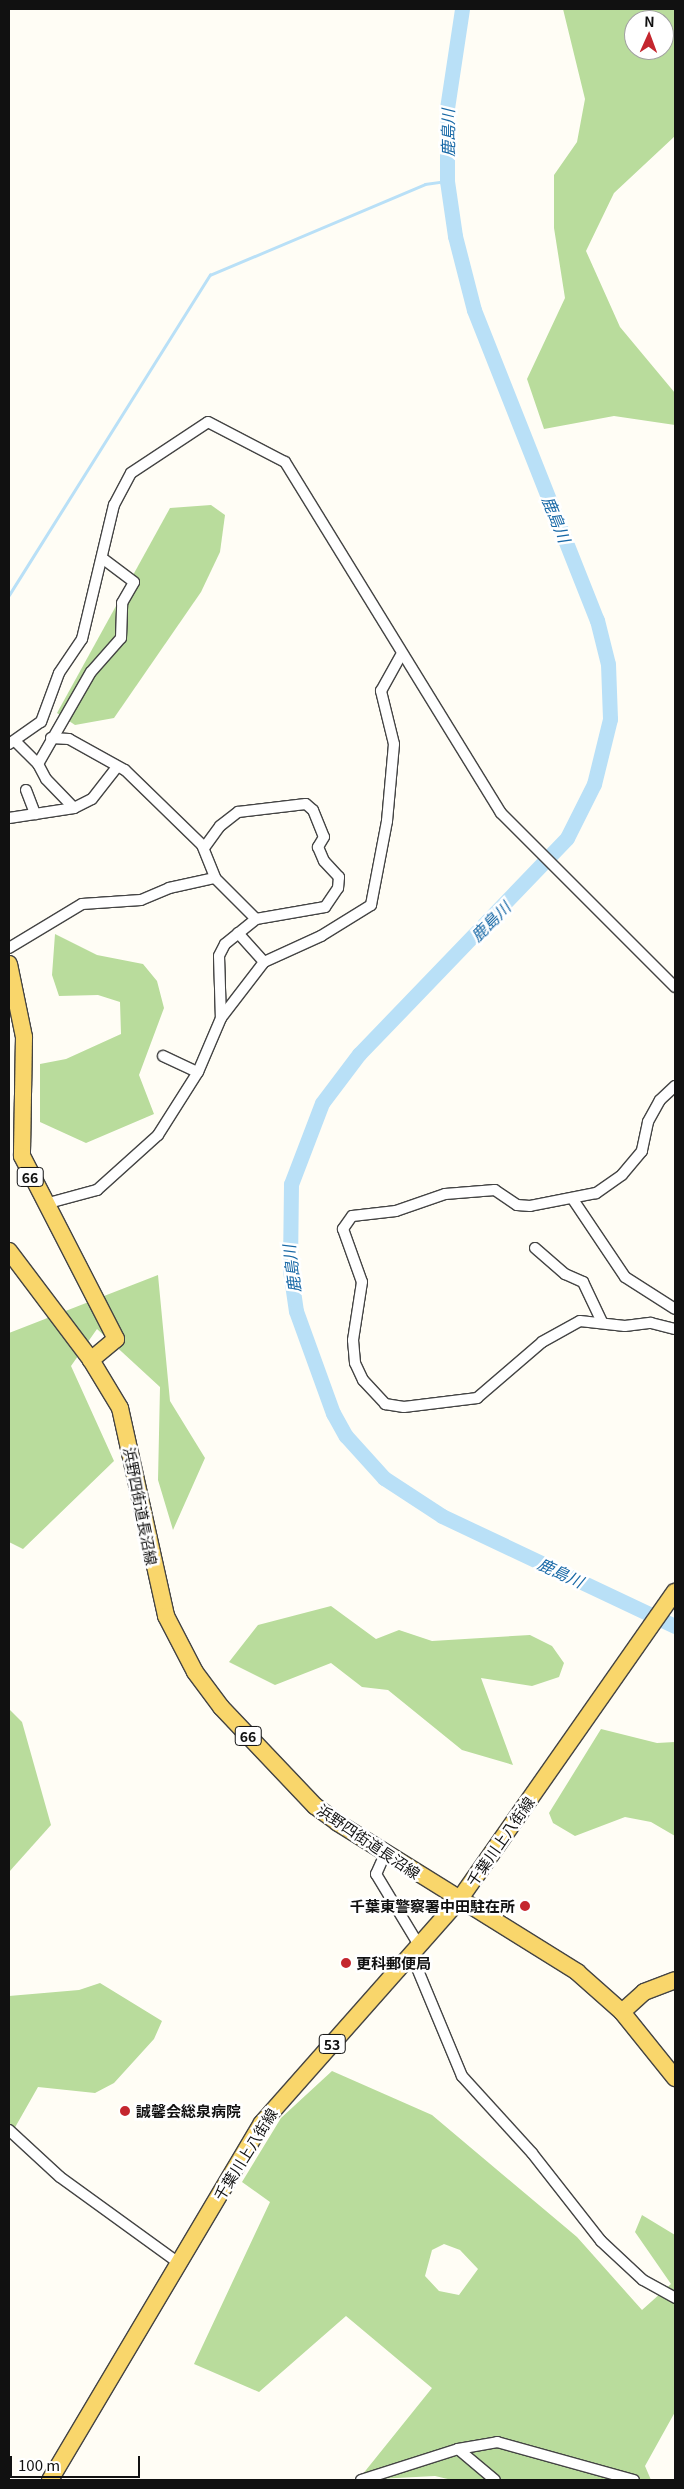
<!DOCTYPE html>
<meta charset="utf-8">
<style>
body{margin:0}
#map{position:relative;width:684px;height:2489px;overflow:hidden;background:#fffdf5;font-family:Georgia,"Noto Sans JP",serif}
div>[style]{position:absolute}
.forest>*{inset:0;background:#b9dc9c}
.stream>*{height:2.5px;margin:-1.25px;padding:0 1.25px;transform-origin:1.25px;border-radius:1.25px;background:#b9e0f7}
.river>*{height:15px;margin:-7.5px;padding:0 7.5px;transform-origin:7.5px;border-radius:7.5px;background:#b9e0f7}
.roads{filter:drop-shadow(1px 0 #444) drop-shadow(-1px 0 #444) drop-shadow(0 1px #444) drop-shadow(0 -1px #444)}
.street>*{height:10px;margin:-5px;padding:0 5px;transform-origin:5px;border-radius:5px;background:#fff}
.primary>*{height:16px;margin:-8px;padding:0 8px;transform-origin:8px;border-radius:8px;background:#f9d66b}
.dots>*{width:14px;height:14px;translate:-50% -50%;box-sizing:border-box;border:2px solid #fff;border-radius:50%}
span{translate:-50% -50%;white-space:nowrap;text-align:center;line-height:1.15;-webkit-text-stroke:5px #fff;paint-order:stroke}
.shield-label span{padding:1px 4px;background:#fff;border:1px solid;border-radius:4px;-webkit-text-stroke-width:0}
.shield-label{font-size:14px;color:#111;font-weight:700}
.street-label{font-size:15px;color:#111}
.poi-label{font-size:15px;color:#111;font-weight:700}
.right{translate:-100% -50%;text-align:right}
.left{translate:0 -50%;text-align:left}
.water-label{font-size:16px;color:#1768a6;font-style:italic}
.frame{position:absolute;inset:0;border:10px solid #111;pointer-events:none}
.north{position:absolute;left:624px;top:10px;width:50px;height:50px;box-sizing:border-box;background:#fff;border:1px solid #a0a0a0;border-radius:50%;rotate:2deg;font-size:14px;font-weight:700;line-height:20px;text-align:center;color:#111}
.north::after{content:'';display:block;margin:auto;width:18px;height:22px;background:#c4262e;clip-path:polygon(50% 0,100% 100%,50% 72%,0 100%)}
.scale{position:absolute;left:10px;top:2456px;width:130px;height:22px;box-sizing:border-box;border:2px solid #111;border-top:0;padding-left:6px;font-size:15px;line-height:18px;white-space:nowrap;color:#111;-webkit-text-stroke:4px #fff;paint-order:stroke}
</style>
<div id="map">
<div class="forest">
<div style="clip-path:polygon(evenodd,563px 9px,675px 9px,675px 136px,614px 193px,586px 251px,620px 327px,675px 393px,675px 425px,614px 416px,544px 429px,527px 379px,565px 298px,554px 228px,554px 175px,577px 142px,585px 99px,563px 9px,634px 20px,664px 20px,664px 50px,634px 50px,634px 20px)"></div>
<div style="clip-path:polygon(211px 505px,225px 515px,220px 552px,201px 592px,114px 718px,75px 725px,57px 713px,170px 508px)"></div>
<div style="clip-path:polygon(55px 934px,97px 955px,143px 964px,157px 981px,164px 1008px,139px 1075px,154px 1114px,86px 1143px,40px 1122px,40px 1064px,66px 1059px,121px 1034px,120px 1002px,98px 995px,59px 996px,52px 975px)"></div>
<div style="clip-path:polygon(158px 1275px,170px 1401px,205px 1458px,173px 1530px,158px 1480px,160px 1387px,97px 1329px,71px 1366px,114px 1461px,23px 1549px,9px 1542px,9px 1333px)"></div>
<div style="clip-path:polygon(331px 1606px,376px 1639px,399px 1630px,432px 1641px,530px 1635px,552px 1646px,564px 1663px,559px 1677px,532px 1686px,481px 1678px,513px 1765px,462px 1750px,388px 1690px,362px 1687px,331px 1663px,275px 1685px,229px 1662px,258px 1625px)"></div>
<div style="clip-path:polygon(9px 1709px,22px 1722px,51px 1825px,9px 1872px)"></div>
<div style="clip-path:polygon(601px 1729px,657px 1743px,675px 1742px,675px 1836px,651px 1822px,625px 1817px,575px 1836px,553px 1823px,549px 1813px)"></div>
<div style="clip-path:polygon(100px 1983px,162px 2021px,154px 2039px,114px 2083px,95px 2093px,38px 2087px,9px 2138px,9px 1996px,79px 1990px)"></div>
<div style="clip-path:polygon(evenodd,332px 2071px,432px 2115px,577px 2237px,642px 2310px,671px 2284px,635px 2232px,642px 2215px,675px 2235px,675px 2412px,645px 2466px,651px 2480px,452px 2480px,435px 2476px,358px 2480px,432px 2388px,346px 2316px,259px 2392px,194px 2364px,270px 2202px,242px 2182px,281px 2118px,332px 2071px,444px 2244px,460px 2250px,478px 2269px,459px 2295px,439px 2291px,425px 2276px,432px 2250px,444px 2244px)"></div>
</div>
<div class="stream">
<div style="left:9px;top:595px;width:378px;rotate:-57.9deg"></div>
<div style="left:210px;top:275px;width:233px;rotate:-22.9deg"></div>
<div style="left:425px;top:184px;width:22px;rotate:-8deg"></div>
</div>
<div class="river">
<div style="left:462px;top:9px;width:100px;rotate:98.6deg"></div>
<div style="left:447px;top:108px;width:73px;rotate:90deg"></div>
<div style="left:447px;top:181px;width:56px;rotate:81.7deg"></div>
<div style="left:455px;top:236px;width:76px;rotate:75.6deg"></div>
<div style="left:474px;top:310px;width:334px;rotate:68.4deg"></div>
<div style="left:597px;top:620px;width:45px;rotate:76deg"></div>
<div style="left:608px;top:664px;width:55px;rotate:87.9deg"></div>
<div style="left:610px;top:719px;width:67px;rotate:103.8deg"></div>
<div style="left:594px;top:784px;width:60px;rotate:116.6deg"></div>
<div style="left:567px;top:838px;width:300px;rotate:133.9deg"></div>
<div style="left:359px;top:1054px;width:61px;rotate:127.1deg"></div>
<div style="left:322px;top:1103px;width:87px;rotate:110.9deg"></div>
<div style="left:291px;top:1184px;width:86px;rotate:90.7deg"></div>
<div style="left:290px;top:1270px;width:41px;rotate:81.7deg"></div>
<div style="left:296px;top:1311px;width:109px;rotate:70.1deg"></div>
<div style="left:333px;top:1413px;width:26px;rotate:61deg"></div>
<div style="left:346px;top:1436px;width:57px;rotate:47.9deg"></div>
<div style="left:384px;top:1478px;width:69px;rotate:33.2deg"></div>
<div style="left:442px;top:1516px;width:258px;rotate:25.3deg"></div>
</div>
<div class="roads">
<div class="street">
<div style="left:51px;top:738px;width:18px;rotate:3deg"></div>
<div style="left:69px;top:739px;width:64px;rotate:29deg"></div>
<div style="left:125px;top:770px;width:107px;rotate:44.2deg"></div>
<div style="left:202px;top:845px;width:35px;rotate:68deg"></div>
<div style="left:215px;top:878px;width:58px;rotate:45deg"></div>
<div style="left:15px;top:741px;width:33px;rotate:45deg"></div>
<div style="left:9px;top:744px;width:39px;rotate:-35deg"></div>
<div style="left:41px;top:722px;width:52px;rotate:-69.8deg"></div>
<div style="left:59px;top:673px;width:41px;rotate:-55.9deg"></div>
<div style="left:82px;top:639px;width:138px;rotate:-76.6deg"></div>
<div style="left:114px;top:505px;width:36px;rotate:-62deg"></div>
<div style="left:131px;top:473px;width:92px;rotate:-33.5deg"></div>
<div style="left:208px;top:422px;width:87px;rotate:27.5deg"></div>
<div style="left:285px;top:462px;width:412px;rotate:58.4deg"></div>
<div style="left:501px;top:813px;width:246px;rotate:45deg"></div>
<div style="left:26px;top:790px;width:26px;rotate:69deg"></div>
<div style="left:74px;top:808px;width:40px;rotate:-134deg"></div>
<div style="left:46px;top:779px;width:17px;rotate:-118deg"></div>
<div style="left:38px;top:764px;width:106px;rotate:-60.1deg"></div>
<div style="left:91px;top:672px;width:45px;rotate:-48.6deg"></div>
<div style="left:121px;top:638px;width:35px;rotate:-88deg"></div>
<div style="left:122px;top:603px;width:24px;rotate:-60deg"></div>
<div style="left:134px;top:582px;width:40px;rotate:-143deg"></div>
<div style="left:9px;top:818px;width:66px;rotate:-8.7deg"></div>
<div style="left:74px;top:808px;width:20px;rotate:-27deg"></div>
<div style="left:92px;top:799px;width:41px;rotate:-52deg"></div>
<div style="left:204px;top:848px;width:27px;rotate:-54deg"></div>
<div style="left:220px;top:826px;width:23px;rotate:-38deg"></div>
<div style="left:238px;top:812px;width:68px;rotate:-6.7deg"></div>
<div style="left:306px;top:804px;width:9px;rotate:41deg"></div>
<div style="left:313px;top:810px;width:29px;rotate:68deg"></div>
<div style="left:324px;top:837px;width:12px;rotate:121deg"></div>
<div style="left:318px;top:847px;width:15px;rotate:67deg"></div>
<div style="left:324px;top:861px;width:22px;rotate:47deg"></div>
<div style="left:339px;top:877px;width:11px;rotate:95deg"></div>
<div style="left:338px;top:888px;width:23px;rotate:124deg"></div>
<div style="left:325px;top:907px;width:70px;rotate:170.1deg"></div>
<div style="left:256px;top:919px;width:40px;rotate:141deg"></div>
<div style="left:225px;top:944px;width:13px;rotate:117deg"></div>
<div style="left:219px;top:956px;width:62px;rotate:88.2deg"></div>
<div style="left:238px;top:933px;width:39px;rotate:48deg"></div>
<div style="left:9px;top:948px;width:85px;rotate:-31.1deg"></div>
<div style="left:82px;top:904px;width:59px;rotate:-3.9deg"></div>
<div style="left:141px;top:900px;width:30px;rotate:-23deg"></div>
<div style="left:169px;top:888px;width:47px;rotate:-12.3deg"></div>
<div style="left:163px;top:1056px;width:38px;rotate:25deg"></div>
<div style="left:675px;top:1086px;width:21px;rotate:137deg"></div>
<div style="left:660px;top:1100px;width:25px;rotate:119deg"></div>
<div style="left:648px;top:1122px;width:30px;rotate:102deg"></div>
<div style="left:642px;top:1151px;width:31px;rotate:130deg"></div>
<div style="left:622px;top:1175px;width:32px;rotate:145deg"></div>
<div style="left:596px;top:1193px;width:67px;rotate:168.9deg"></div>
<div style="left:530px;top:1206px;width:13px;rotate:-176deg"></div>
<div style="left:517px;top:1205px;width:27px;rotate:-146deg"></div>
<div style="left:495px;top:1190px;width:50px;rotate:175.4deg"></div>
<div style="left:445px;top:1194px;width:52px;rotate:160.9deg"></div>
<div style="left:396px;top:1211px;width:44px;rotate:173.5deg"></div>
<div style="left:352px;top:1216px;width:16px;rotate:125deg"></div>
<div style="left:343px;top:1229px;width:56px;rotate:70.3deg"></div>
<div style="left:362px;top:1282px;width:59px;rotate:98.8deg"></div>
<div style="left:353px;top:1340px;width:23px;rotate:85deg"></div>
<div style="left:355px;top:1363px;width:19px;rotate:65deg"></div>
<div style="left:363px;top:1380px;width:33px;rotate:47deg"></div>
<div style="left:385px;top:1404px;width:19px;rotate:9deg"></div>
<div style="left:404px;top:1407px;width:74px;rotate:-7deg"></div>
<div style="left:477px;top:1398px;width:86px;rotate:-40.7deg"></div>
<div style="left:542px;top:1342px;width:43px;rotate:-28.9deg"></div>
<div style="left:580px;top:1321px;width:45px;rotate:6.3deg"></div>
<div style="left:625px;top:1326px;width:26px;rotate:-7deg"></div>
<div style="left:651px;top:1323px;width:25px;rotate:14deg"></div>
<div style="left:572px;top:1198px;width:95px;rotate:56.1deg"></div>
<div style="left:625px;top:1277px;width:59px;rotate:32.6deg"></div>
<div style="left:45px;top:1204px;width:54px;rotate:-15.1deg"></div>
<div style="left:97px;top:1190px;width:82px;rotate:-42deg"></div>
<div style="left:158px;top:1135px;width:75px;rotate:-57.6deg"></div>
<div style="left:198px;top:1072px;width:59px;rotate:-66.9deg"></div>
<div style="left:221px;top:1018px;width:71px;rotate:-52.5deg"></div>
<div style="left:264px;top:962px;width:63px;rotate:-24.5deg"></div>
<div style="left:321px;top:936px;width:59px;rotate:-31.8deg"></div>
<div style="left:371px;top:905px;width:86px;rotate:-79.2deg"></div>
<div style="left:387px;top:821px;width:77px;rotate:-84.8deg"></div>
<div style="left:394px;top:744px;width:55px;rotate:-103.8deg"></div>
<div style="left:381px;top:691px;width:41px;rotate:-60.9deg"></div>
<div style="left:535px;top:1248px;width:40px;rotate:41deg"></div>
<div style="left:565px;top:1274px;width:20px;rotate:24deg"></div>
<div style="left:583px;top:1282px;width:44px;rotate:64.6deg"></div>
<div style="left:385px;top:1854px;width:22px;rotate:114deg"></div>
<div style="left:376px;top:1874px;width:85px;rotate:58.9deg"></div>
<div style="left:412px;top:1956px;width:130px;rotate:67.4deg"></div>
<div style="left:462px;top:2076px;width:104px;rotate:47.7deg"></div>
<div style="left:532px;top:2153px;width:112px;rotate:51.9deg"></div>
<div style="left:601px;top:2241px;width:57px;rotate:42.9deg"></div>
<div style="left:643px;top:2280px;width:37px;rotate:29deg"></div>
<div style="left:9px;top:2130px;width:69px;rotate:42.7deg"></div>
<div style="left:60px;top:2177px;width:147px;rotate:35.9deg"></div>
<div style="left:458px;top:2449px;width:48px;rotate:40deg"></div>
<div style="left:361px;top:2480px;width:102px;rotate:-17.7deg"></div>
<div style="left:458px;top:2449px;width:40px;rotate:-10deg"></div>
<div style="left:497px;top:2442px;width:142px;rotate:15.5deg"></div>
</div>
<div class="primary">
<div style="left:9px;top:964px;width:75px;rotate:78.4deg"></div>
<div style="left:24px;top:1037px;width:119px;rotate:91deg"></div>
<div style="left:22px;top:1156px;width:206px;rotate:62.8deg"></div>
<div style="left:116px;top:1339px;width:33px;rotate:140deg"></div>
<div style="left:9px;top:1251px;width:136px;rotate:53deg"></div>
<div style="left:91px;top:1360px;width:56px;rotate:58.9deg"></div>
<div style="left:120px;top:1408px;width:213px;rotate:77.5deg"></div>
<div style="left:166px;top:1616px;width:63px;rotate:62.6deg"></div>
<div style="left:195px;top:1672px;width:44px;rotate:53.4deg"></div>
<div style="left:221px;top:1707px;width:137px;rotate:46.5deg"></div>
<div style="left:315px;top:1806px;width:29px;rotate:36deg"></div>
<div style="left:338px;top:1823px;width:282px;rotate:31.9deg"></div>
<div style="left:577px;top:1972px;width:60px;rotate:41.6deg"></div>
<div style="left:622px;top:2012px;width:85px;rotate:51.2deg"></div>
<div style="left:622px;top:2012px;width:30px;rotate:-42deg"></div>
<div style="left:644px;top:1992px;width:33px;rotate:-21deg"></div>
<div style="left:50px;top:2480px;width:415px;rotate:-59.3deg"></div>
<div style="left:262px;top:2123px;width:298px;rotate:-48.5deg"></div>
<div style="left:459px;top:1900px;width:376px;rotate:-55deg"></div>
</div>
</div>
<div class="dots">
<div style="left:525px;top:1906px;background:#c4262e"></div>
<div style="left:346px;top:1963px;background:#c4262e"></div>
<div style="left:125px;top:2111px;background:#c4262e"></div>
</div>
<div class="shield-label">
<span style="left:30px;top:1177px">66</span>
<span style="left:248px;top:1736px">66</span>
<span style="left:332px;top:2044px">53</span>
</div>
<div class="street-label">
<span style="left:141px;top:1506px;rotate:79deg">浜野四街道長沼線</span>
<span style="left:369px;top:1841px;rotate:34deg">浜野四街道長沼線</span>
<span style="left:500px;top:1841px;rotate:-55deg">千葉川上八街線</span>
<span style="left:245px;top:2154px;rotate:-58deg">千葉川上八街線</span>
</div>
<div class="poi-label">
<span class="right" style="left:515px;top:1906px">千葉東警察署中田駐在所</span>
<span class="left" style="left:356px;top:1963px">更科郵便局</span>
<span class="left" style="left:136px;top:2111px">誠馨会総泉病院</span>
</div>
<div class="water-label">
<span style="left:447px;top:133px;rotate:-90deg">鹿島川</span>
<span style="left:557px;top:519px;rotate:68deg">鹿島川</span>
<span style="left:490px;top:921px;rotate:-45deg">鹿島川</span>
<span style="left:291px;top:1269px;rotate:-97deg">鹿島川</span>
<span style="left:561px;top:1572px;rotate:25deg">鹿島川</span>
</div>
<div class="frame"></div>
<div class="north">N</div>
<div class="scale">100 m</div>
</div>
